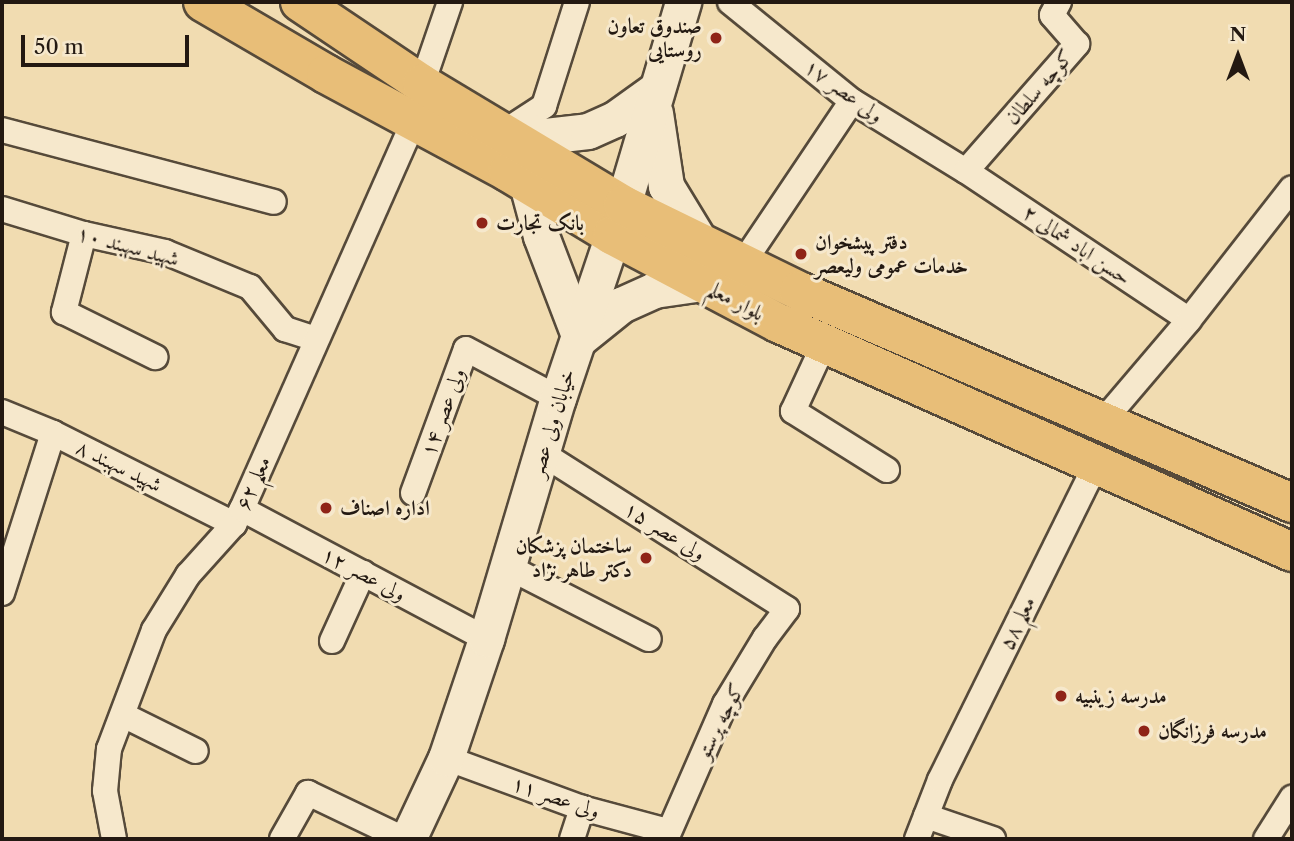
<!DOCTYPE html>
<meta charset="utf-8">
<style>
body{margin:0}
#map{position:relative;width:1294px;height:841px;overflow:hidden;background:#f1dcb1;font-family:"Libre Caslon Text",Amiri,serif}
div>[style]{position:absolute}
.roads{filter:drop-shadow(2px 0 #564a3a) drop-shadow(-2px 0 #564a3a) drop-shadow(0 2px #564a3a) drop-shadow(0 -2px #564a3a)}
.street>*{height:24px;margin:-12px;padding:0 12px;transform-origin:12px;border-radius:12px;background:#f6e8cc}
.secondary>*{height:35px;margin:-17.5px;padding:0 17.5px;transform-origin:17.5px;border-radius:17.5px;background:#f6e8cc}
.primary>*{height:38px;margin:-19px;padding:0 19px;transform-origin:19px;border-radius:19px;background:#e8be78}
.dots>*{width:19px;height:19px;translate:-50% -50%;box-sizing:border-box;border:4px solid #f6e8cc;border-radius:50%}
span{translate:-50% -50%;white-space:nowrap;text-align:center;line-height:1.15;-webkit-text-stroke:6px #f6e8cc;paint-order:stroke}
.poi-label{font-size:21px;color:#231912;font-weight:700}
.right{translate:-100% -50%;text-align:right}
.left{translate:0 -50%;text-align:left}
.street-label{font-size:21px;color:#231912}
.frame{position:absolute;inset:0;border:4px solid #231912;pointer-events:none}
.north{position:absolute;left:1203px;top:21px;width:70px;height:70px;-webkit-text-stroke:5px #f6e8cc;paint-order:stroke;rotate:0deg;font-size:19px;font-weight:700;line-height:28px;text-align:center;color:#231912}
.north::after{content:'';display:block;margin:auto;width:24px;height:32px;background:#231912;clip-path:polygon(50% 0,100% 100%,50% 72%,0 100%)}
.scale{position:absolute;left:21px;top:35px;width:168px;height:32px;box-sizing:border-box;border:4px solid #231912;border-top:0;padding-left:9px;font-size:21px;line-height:24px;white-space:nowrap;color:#231912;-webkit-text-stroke:5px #f6e8cc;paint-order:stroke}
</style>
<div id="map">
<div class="roads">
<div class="street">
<div style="left:730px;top:2px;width:157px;rotate:39.1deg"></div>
<div style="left:852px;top:101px;width:134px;rotate:31.6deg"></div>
<div style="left:966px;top:171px;width:268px;rotate:33.7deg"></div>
<div style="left:422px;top:84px;width:87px;rotate:-71.1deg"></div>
<div style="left:2px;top:130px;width:281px;rotate:14.8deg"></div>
<div style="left:504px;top:132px;width:48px;rotate:-33deg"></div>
<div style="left:544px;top:106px;width:109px;rotate:-72.4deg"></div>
<div style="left:966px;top:171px;width:169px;rotate:-48.8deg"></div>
<div style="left:1077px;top:44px;width:38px;rotate:-131deg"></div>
<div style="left:1052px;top:15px;width:15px;rotate:-62deg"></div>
<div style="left:2px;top:209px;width:86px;rotate:17deg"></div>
<div style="left:84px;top:234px;width:83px;rotate:12.5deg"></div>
<div style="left:165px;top:252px;width:92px;rotate:22.4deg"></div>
<div style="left:250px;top:287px;width:55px;rotate:50.2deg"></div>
<div style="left:285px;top:329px;width:32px;rotate:18deg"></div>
<div style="left:84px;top:234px;width:81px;rotate:104.4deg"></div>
<div style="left:64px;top:312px;width:102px;rotate:26.3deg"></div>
<div style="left:743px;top:263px;width:195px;rotate:-56.1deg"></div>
<div style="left:824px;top:344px;width:74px;rotate:114.8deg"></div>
<div style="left:793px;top:411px;width:111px;rotate:32.1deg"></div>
<div style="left:2px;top:412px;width:55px;rotate:22.4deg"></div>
<div style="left:53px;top:433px;width:203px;rotate:26.7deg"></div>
<div style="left:1104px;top:420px;width:131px;rotate:-49.6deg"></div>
<div style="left:1189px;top:320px;width:167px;rotate:-52deg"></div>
<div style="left:543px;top:454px;width:289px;rotate:32.4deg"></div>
<div style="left:787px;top:609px;width:36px;rotate:127deg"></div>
<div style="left:765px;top:638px;width:77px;rotate:121.2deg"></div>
<div style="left:725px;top:704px;width:147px;rotate:113.6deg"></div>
<div style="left:413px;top:493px;width:153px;rotate:-69.8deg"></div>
<div style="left:466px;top:349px;width:104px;rotate:28deg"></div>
<div style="left:242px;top:509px;width:276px;rotate:28deg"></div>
<div style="left:508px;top:567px;width:158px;rotate:27.1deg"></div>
<div style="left:2px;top:593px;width:168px;rotate:-72.3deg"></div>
<div style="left:332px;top:641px;width:75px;rotate:-65.5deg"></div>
<div style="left:123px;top:715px;width:81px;rotate:26.3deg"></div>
<div style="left:446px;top:758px;width:145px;rotate:20.2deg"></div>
<div style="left:582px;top:808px;width:88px;rotate:15.1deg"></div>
<div style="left:926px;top:816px;width:71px;rotate:18.9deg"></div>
<div style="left:114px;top:839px;width:49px;rotate:-100.6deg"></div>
<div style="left:105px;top:791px;width:42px;rotate:-84.6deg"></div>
<div style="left:109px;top:749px;width:127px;rotate:-69.3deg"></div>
<div style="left:154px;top:630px;width:65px;rotate:-58.3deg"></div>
<div style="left:188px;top:575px;width:69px;rotate:-48deg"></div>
<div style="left:234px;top:524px;width:17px;rotate:-62deg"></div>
<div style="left:242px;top:509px;width:424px;rotate:-66.1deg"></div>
<div style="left:282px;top:839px;width:53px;rotate:-60.5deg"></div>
<div style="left:308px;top:793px;width:106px;rotate:25.6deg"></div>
<div style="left:572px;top:839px;width:33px;rotate:-72deg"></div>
<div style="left:917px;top:839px;width:63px;rotate:-68.7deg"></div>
<div style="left:940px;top:780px;width:350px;rotate:-63.7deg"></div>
<div style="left:1266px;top:839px;width:49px;rotate:-57.6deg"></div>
</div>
<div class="secondary">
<div style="left:655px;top:113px;width:74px;rotate:81.4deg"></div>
<div style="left:666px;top:186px;width:66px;rotate:58.7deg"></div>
<div style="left:519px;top:139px;width:69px;rotate:-6.6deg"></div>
<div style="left:588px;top:131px;width:30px;rotate:-24deg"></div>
<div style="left:615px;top:119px;width:48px;rotate:-35.7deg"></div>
<div style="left:527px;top:184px;width:54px;rotate:74.9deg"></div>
<div style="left:541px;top:236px;width:109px;rotate:69.1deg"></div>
<div style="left:580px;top:338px;width:53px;rotate:-38.8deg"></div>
<div style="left:621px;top:305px;width:36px;rotate:-24deg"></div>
<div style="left:654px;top:290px;width:49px;rotate:-8.3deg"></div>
<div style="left:408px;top:839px;width:89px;rotate:-64.9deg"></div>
<div style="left:446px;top:758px;width:126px;rotate:-71.4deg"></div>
<div style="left:486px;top:639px;width:252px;rotate:-73.4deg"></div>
<div style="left:558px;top:398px;width:204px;rotate:-71.4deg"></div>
<div style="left:623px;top:205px;width:212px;rotate:-73.5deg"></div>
</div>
<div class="primary">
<div style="left:203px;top:2px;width:143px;rotate:30.3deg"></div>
<div style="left:326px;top:74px;width:207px;rotate:28.3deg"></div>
<div style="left:508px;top:172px;width:122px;rotate:31.2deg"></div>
<div style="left:612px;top:235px;width:188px;rotate:27.9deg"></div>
<div style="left:778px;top:323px;width:563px;rotate:24.01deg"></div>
<div style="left:300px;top:2px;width:147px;rotate:33.9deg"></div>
<div style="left:422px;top:84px;width:235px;rotate:31deg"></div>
<div style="left:623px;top:205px;width:196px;rotate:26deg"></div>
<div style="left:799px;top:291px;width:537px;rotate:23.27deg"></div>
</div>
</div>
<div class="dots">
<div style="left:716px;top:38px;background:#8f2418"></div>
<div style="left:482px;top:223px;background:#8f2418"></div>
<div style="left:801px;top:254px;background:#8f2418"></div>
<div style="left:326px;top:508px;background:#8f2418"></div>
<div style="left:646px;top:558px;background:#8f2418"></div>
<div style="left:1061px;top:696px;background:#8f2418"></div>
<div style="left:1144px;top:731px;background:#8f2418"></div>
</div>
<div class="poi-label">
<span class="right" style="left:702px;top:38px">صندوق تعاون<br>روستایی</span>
<span class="left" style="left:496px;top:223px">بانک تجارت</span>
<span class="left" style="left:815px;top:254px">دفتر پیشخوان<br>خدمات عمومی ولیعصر</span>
<span class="left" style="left:340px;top:508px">اداره اصناف</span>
<span class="right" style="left:632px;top:558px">ساختمان پزشکان<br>دکتر طاهر نژاد</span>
<span class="left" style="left:1075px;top:696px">مدرسه زینبیه</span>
<span class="left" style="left:1158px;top:731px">مدرسه فرزانگان</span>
</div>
<div class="street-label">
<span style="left:1039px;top:87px;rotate:-49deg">کوچه سلطان</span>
<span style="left:844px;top:91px;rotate:36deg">ولی عصر ۱۷</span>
<span style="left:1077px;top:245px;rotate:34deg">حسن اباد شمالی ۲</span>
<span style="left:128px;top:246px;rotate:15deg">شهید سهبند ۱۰</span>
<span style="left:736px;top:301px;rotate:28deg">بلوار معلم</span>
<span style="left:443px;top:412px;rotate:-70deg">ولی عصر ۱۴</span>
<span style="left:552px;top:423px;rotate:-73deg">خیابان ولی عصر</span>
<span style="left:119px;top:466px;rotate:26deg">شهید سهبند ۸</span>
<span style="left:253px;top:483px;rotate:-66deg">معلم ۶۲</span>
<span style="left:665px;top:531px;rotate:32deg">ولی عصر ۱۵</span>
<span style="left:364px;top:574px;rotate:28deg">ولی عصر ۱۲</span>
<span style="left:1017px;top:623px;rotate:-64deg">معلم ۵۸</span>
<span style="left:720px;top:721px;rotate:-63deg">کوچه پرستو</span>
<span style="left:556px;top:797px;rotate:19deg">ولی عصر ۱۱</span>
</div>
<div class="frame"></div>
<div class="north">N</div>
<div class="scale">50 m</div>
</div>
